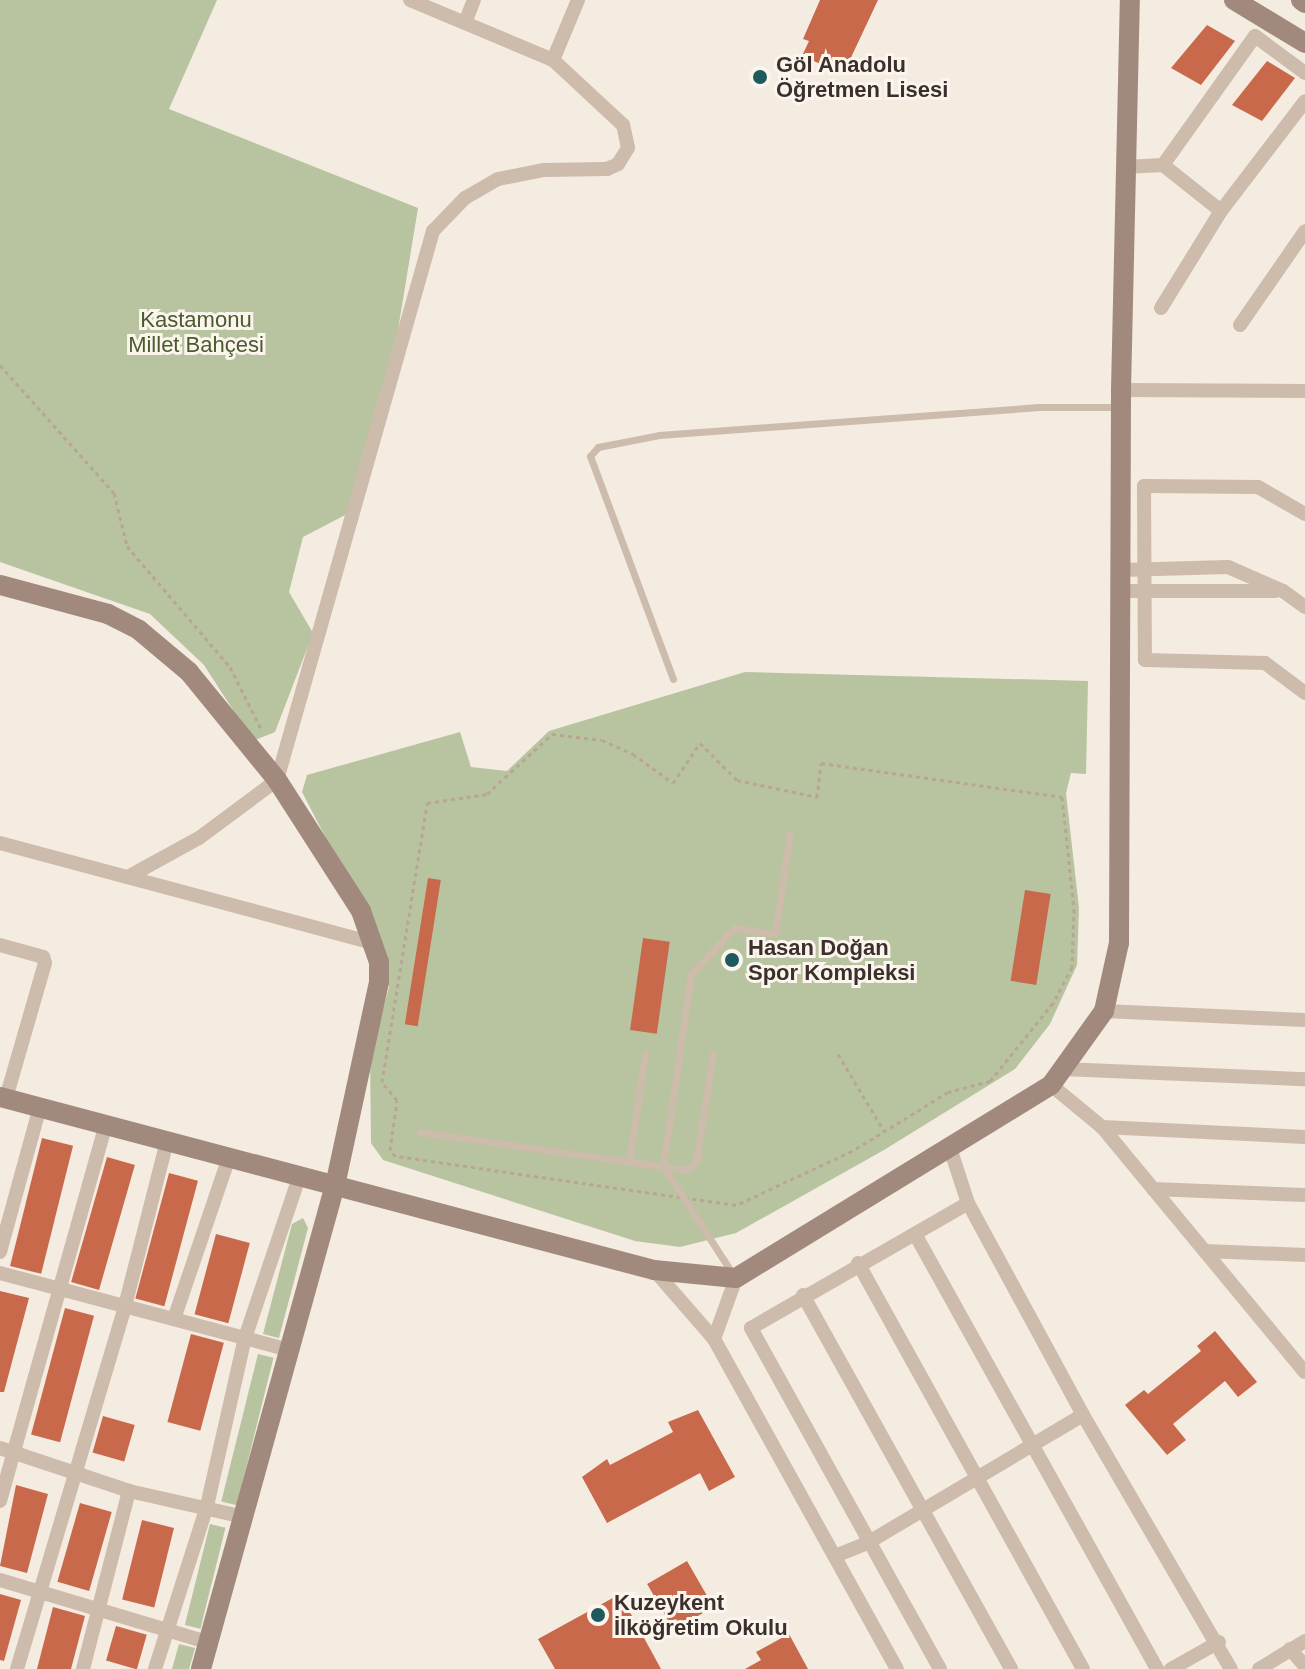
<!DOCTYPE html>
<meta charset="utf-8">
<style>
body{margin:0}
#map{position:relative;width:1305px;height:1669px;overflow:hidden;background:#f4ebe1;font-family:Arial,sans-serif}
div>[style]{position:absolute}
.green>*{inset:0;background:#b8c4a0;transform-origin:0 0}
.building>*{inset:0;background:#c8694b;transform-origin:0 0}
.path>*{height:3px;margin-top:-1.5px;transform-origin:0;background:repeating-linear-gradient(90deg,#b9a596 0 4px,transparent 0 8px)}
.lane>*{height:7px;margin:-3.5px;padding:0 3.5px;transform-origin:3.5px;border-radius:3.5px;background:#cdbbac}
.street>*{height:14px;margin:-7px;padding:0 7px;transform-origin:7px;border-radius:7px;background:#cdbbac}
.secondary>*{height:20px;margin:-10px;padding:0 10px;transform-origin:10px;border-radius:10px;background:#a18a7d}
.dots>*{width:22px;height:22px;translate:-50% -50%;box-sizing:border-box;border:4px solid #fbf5ee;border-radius:50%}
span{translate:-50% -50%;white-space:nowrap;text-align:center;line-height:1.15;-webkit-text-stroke:6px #fbf5ee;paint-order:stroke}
.poi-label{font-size:22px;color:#3b302b;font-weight:700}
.left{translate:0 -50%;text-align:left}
.park-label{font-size:22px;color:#4a5a2e}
</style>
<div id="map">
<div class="green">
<div style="clip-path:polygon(0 0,217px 0,169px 109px,418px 208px,397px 336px,351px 512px,303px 537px,289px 592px,313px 633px,275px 732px,253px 741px,204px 665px,150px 614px,0 562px)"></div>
<div style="clip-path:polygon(745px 672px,1088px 681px,1086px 774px,1071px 773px,1066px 793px,1079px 908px,1077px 965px,1050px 1024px,1015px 1069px,884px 1150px,736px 1233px,680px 1247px,635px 1241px,383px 1160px,371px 1143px,370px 1058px,389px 987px,386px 954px,302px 792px,307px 775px,460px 732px,471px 767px,507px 771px,549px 731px)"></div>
<div style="clip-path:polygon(303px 1218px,308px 1228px,279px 1338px,263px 1334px,292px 1224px)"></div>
<div style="left:258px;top:1354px;width:16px;height:152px;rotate:14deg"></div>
<div style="left:210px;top:1524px;width:16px;height:104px;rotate:14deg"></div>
<div style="clip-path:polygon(179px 1644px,195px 1648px,189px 1669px,172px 1669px)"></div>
</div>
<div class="building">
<div style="clip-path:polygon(820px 0,878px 0,847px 66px,842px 64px,839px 72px,802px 56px,809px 41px,803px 39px)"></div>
<div style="clip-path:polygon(1207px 25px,1235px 41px,1201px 85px,1171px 68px)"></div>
<div style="clip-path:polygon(1267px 61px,1295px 78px,1262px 121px,1232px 105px)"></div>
<div style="left:428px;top:878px;width:13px;height:148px;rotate:9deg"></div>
<div style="left:1025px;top:890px;width:26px;height:92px;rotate:9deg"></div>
<div style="left:643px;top:938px;width:27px;height:93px;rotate:8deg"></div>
<div style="left:42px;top:1138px;width:32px;height:132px;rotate:14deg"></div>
<div style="left:107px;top:1157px;width:29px;height:130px;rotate:16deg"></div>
<div style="left:169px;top:1173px;width:30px;height:130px;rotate:15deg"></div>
<div style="left:216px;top:1234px;width:35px;height:83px;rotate:15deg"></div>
<div style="clip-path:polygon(0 1291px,29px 1298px,4px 1392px,0 1392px)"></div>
<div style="left:65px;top:1308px;width:30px;height:131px;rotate:15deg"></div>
<div style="clip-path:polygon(1215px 1331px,1257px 1382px,1238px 1397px,1225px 1381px,1173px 1424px,1186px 1440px,1167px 1455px,1125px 1405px,1144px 1390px,1148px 1394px,1201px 1351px,1197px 1346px)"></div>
<div style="left:191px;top:1334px;width:34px;height:91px;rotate:15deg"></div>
<div style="clip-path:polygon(698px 1410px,735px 1477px,709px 1491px,700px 1473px,607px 1523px,582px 1477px,607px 1459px,610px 1465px,673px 1432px,668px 1422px)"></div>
<div style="left:103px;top:1416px;width:33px;height:38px;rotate:16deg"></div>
<div style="clip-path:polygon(16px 1485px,48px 1494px,27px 1573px,0 1566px)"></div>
<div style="left:80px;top:1503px;width:33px;height:82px;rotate:16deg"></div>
<div style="left:142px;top:1520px;width:33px;height:82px;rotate:14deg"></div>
<div style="left:687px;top:1561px;width:53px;height:46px;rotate:60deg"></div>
<div style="clip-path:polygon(0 1594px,21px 1600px,4px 1661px,0 1660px)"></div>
<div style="clip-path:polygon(620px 1594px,661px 1669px,555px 1669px,538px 1639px)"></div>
<div style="clip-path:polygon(53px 1607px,85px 1616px,71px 1669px,37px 1669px)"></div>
<div style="left:116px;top:1626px;width:32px;height:36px;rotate:16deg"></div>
<div style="clip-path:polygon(789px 1634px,808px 1669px,745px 1669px,761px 1660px,756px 1652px)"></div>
</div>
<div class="path">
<div style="left:0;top:365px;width:171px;rotate:48.3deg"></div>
<div style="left:114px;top:493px;width:55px;rotate:76.2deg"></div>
<div style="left:127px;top:546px;width:159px;rotate:49.6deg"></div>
<div style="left:230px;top:667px;width:69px;rotate:63.4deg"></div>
<div style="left:552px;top:734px;width:50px;rotate:6.8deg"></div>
<div style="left:602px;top:740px;width:34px;rotate:24deg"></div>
<div style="left:633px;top:754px;width:49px;rotate:35.9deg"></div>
<div style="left:673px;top:783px;width:48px;rotate:-56deg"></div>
<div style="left:700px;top:743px;width:52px;rotate:45deg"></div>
<div style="left:737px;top:780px;width:82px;rotate:12deg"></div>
<div style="left:817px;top:797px;width:34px;rotate:-83deg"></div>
<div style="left:821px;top:763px;width:243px;rotate:8deg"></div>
<div style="left:1062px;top:797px;width:113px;rotate:83.9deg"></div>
<div style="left:1074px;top:909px;width:58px;rotate:92deg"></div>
<div style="left:1072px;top:967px;width:41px;rotate:117.8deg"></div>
<div style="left:1053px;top:1003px;width:100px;rotate:128.9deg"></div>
<div style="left:990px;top:1081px;width:43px;rotate:165.3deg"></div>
<div style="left:948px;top:1092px;width:113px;rotate:148.4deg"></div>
<div style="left:852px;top:1151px;width:128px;rotate:155deg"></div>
<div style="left:736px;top:1205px;width:345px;rotate:-171.8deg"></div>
<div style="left:395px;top:1156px;width:8px;rotate:-130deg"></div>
<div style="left:390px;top:1150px;width:50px;rotate:-82deg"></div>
<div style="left:397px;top:1100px;width:23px;rotate:-130deg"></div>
<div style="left:382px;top:1082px;width:283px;rotate:-80.8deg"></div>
<div style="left:427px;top:803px;width:61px;rotate:-8.5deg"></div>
<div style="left:487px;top:794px;width:88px;rotate:-42.7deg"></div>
<div style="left:838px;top:1054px;width:90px;rotate:59.1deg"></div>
</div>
<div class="lane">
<div style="left:673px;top:679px;width:238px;rotate:-110.4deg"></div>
<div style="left:590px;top:456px;width:12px;rotate:-48deg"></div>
<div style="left:598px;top:447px;width:62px;rotate:-11.1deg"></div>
<div style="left:659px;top:435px;width:381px;rotate:-4.2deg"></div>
<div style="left:1039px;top:407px;width:80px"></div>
<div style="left:420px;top:1132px;width:270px;rotate:8.1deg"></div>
<div style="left:687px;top:1170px;width:12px;rotate:-42deg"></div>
<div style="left:696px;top:1162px;width:109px;rotate:-81.1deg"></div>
<div style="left:629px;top:1162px;width:109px;rotate:-81.6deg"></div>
<div style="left:732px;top:1273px;width:127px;rotate:-122.8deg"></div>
<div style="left:663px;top:1166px;width:194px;rotate:-81.7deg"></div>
<div style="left:691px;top:974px;width:63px;rotate:-46.9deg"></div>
<div style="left:734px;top:928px;width:41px;rotate:8.3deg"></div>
<div style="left:775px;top:934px;width:102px;rotate:-81.6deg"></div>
</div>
<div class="street">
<div style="left:465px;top:23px;width:25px;rotate:-69deg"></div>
<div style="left:553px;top:60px;width:65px;rotate:-67.4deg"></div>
<div style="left:1163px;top:165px;width:158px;rotate:-54.5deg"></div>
<div style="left:1255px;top:36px;width:62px;rotate:36.5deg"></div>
<div style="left:1125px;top:167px;width:38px;rotate:-3deg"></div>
<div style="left:1163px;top:165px;width:74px;rotate:38.4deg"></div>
<div style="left:1161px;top:308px;width:114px;rotate:-58.3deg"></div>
<div style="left:1221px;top:211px;width:138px;rotate:-52.6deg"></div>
<div style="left:1240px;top:325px;width:114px;rotate:-55.3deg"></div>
<div style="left:1121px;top:390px;width:184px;rotate:0.3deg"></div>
<div style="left:1305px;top:514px;width:54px;rotate:-150.1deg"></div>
<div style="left:1258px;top:487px;width:114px;rotate:-179.5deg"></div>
<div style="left:1144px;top:486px;width:174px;rotate:89.7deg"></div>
<div style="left:1145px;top:660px;width:120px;rotate:1.4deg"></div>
<div style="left:1265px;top:663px;width:50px;rotate:36.9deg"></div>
<div style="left:1121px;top:570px;width:107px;rotate:-1.6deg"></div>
<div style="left:1228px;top:567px;width:60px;rotate:23.6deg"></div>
<div style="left:1283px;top:591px;width:27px;rotate:36deg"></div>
<div style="left:1121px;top:591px;width:154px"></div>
<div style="left:0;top:843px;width:387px;rotate:15deg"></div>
<div style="left:128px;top:877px;width:81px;rotate:-28.8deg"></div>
<div style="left:199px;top:838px;width:97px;rotate:-36.6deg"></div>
<div style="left:277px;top:780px;width:571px;rotate:-74.14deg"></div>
<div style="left:433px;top:231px;width:46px;rotate:-45.9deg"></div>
<div style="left:465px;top:198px;width:38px;rotate:-30deg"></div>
<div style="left:498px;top:179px;width:47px;rotate:-11.1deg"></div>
<div style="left:544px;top:170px;width:63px;rotate:-0.9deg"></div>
<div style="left:607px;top:169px;width:12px;rotate:-24deg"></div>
<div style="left:618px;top:164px;width:19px;rotate:-58deg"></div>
<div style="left:628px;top:148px;width:24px;rotate:-102deg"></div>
<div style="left:623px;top:125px;width:96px;rotate:-137.1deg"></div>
<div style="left:553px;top:60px;width:155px;rotate:-157.2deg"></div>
<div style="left:0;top:945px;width:45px;rotate:15.6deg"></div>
<div style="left:43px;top:957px;width:6px;rotate:72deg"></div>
<div style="left:45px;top:963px;width:141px;rotate:106.1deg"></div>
<div style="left:1104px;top:1011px;width:201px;rotate:2.6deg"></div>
<div style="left:1062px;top:1069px;width:243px;rotate:2.4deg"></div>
<div style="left:1051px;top:1085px;width:66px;rotate:39.5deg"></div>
<div style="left:1102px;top:1127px;width:318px;rotate:50.4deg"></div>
<div style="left:1102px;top:1127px;width:203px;rotate:2.8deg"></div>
<div style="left:950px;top:1148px;width:58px;rotate:71.9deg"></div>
<div style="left:968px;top:1203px;width:241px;rotate:61.5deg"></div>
<div style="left:1083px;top:1415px;width:294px;rotate:59.8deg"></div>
<div style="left:1153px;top:1189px;width:152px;rotate:2.3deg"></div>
<div style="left:915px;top:1234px;width:498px;rotate:60.9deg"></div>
<div style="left:1205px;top:1251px;width:100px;rotate:2.3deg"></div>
<div style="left:0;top:1252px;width:150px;rotate:-74.6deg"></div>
<div style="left:858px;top:1263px;width:464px;rotate:61deg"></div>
<div style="left:654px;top:1270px;width:91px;rotate:49deg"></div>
<div style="left:714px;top:1339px;width:377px;rotate:61deg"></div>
<div style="left:0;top:1273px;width:300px;rotate:14.9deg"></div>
<div style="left:803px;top:1295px;width:428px;rotate:60.9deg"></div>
<div style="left:174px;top:1319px;width:171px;rotate:-71.2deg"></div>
<div style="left:714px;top:1339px;width:65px;rotate:-70.2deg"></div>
<div style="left:0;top:1448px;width:136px;rotate:18.4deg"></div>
<div style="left:129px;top:1491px;width:114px;rotate:12.7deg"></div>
<div style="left:0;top:1501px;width:391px;rotate:-74.3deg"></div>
<div style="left:835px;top:1556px;width:37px;rotate:-22deg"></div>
<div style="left:869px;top:1542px;width:249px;rotate:-30.7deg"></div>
<div style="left:0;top:1580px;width:216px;rotate:16.7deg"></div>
<div style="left:1290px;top:1649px;width:23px;rotate:49deg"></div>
<div style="left:17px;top:1669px;width:379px;rotate:-73.4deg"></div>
<div style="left:125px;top:1306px;width:170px;rotate:-75.7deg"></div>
<div style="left:83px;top:1669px;width:184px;rotate:-75.5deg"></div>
<div style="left:155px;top:1669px;width:171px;rotate:-72.3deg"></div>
<div style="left:207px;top:1506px;width:172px;rotate:-77.3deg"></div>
<div style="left:245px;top:1338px;width:172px;rotate:-71.4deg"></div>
<div style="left:940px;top:1669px;width:390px;rotate:-119deg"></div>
<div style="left:751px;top:1328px;width:250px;rotate:-29.9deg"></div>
<div style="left:1171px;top:1669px;width:55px;rotate:-29.4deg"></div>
<div style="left:1259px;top:1669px;width:54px;rotate:-31.3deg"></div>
</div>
<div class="secondary">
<div style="left:1234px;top:0;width:83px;rotate:31.2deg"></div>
<div style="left:1301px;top:0;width:5px;rotate:37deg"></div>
<div style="left:0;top:585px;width:112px;rotate:15deg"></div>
<div style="left:108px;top:614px;width:35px;rotate:27deg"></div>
<div style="left:139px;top:630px;width:65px;rotate:40deg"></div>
<div style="left:189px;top:672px;width:139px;rotate:50.8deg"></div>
<div style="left:277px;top:780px;width:156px;rotate:57.3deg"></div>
<div style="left:361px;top:911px;width:54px;rotate:70.6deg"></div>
<div style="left:379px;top:962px;width:20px;rotate:90deg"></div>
<div style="left:379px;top:982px;width:208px;rotate:102.2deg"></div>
<div style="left:335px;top:1185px;width:502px;rotate:105.48deg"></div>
<div style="left:0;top:1097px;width:676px;rotate:14.82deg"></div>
<div style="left:654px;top:1270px;width:82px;rotate:5.6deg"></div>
<div style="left:736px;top:1278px;width:369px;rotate:-31.5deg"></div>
<div style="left:1051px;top:1085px;width:91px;rotate:-54.4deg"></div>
<div style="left:1104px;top:1011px;width:70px;rotate:-77.6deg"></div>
<div style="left:1119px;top:943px;width:553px;rotate:-89.79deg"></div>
<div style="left:1121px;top:390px;width:390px;rotate:-88.7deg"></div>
</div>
<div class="dots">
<div style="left:760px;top:77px;background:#1f5a5e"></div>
<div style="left:732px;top:960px;background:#1f5a5e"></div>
<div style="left:598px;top:1615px;background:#1f5a5e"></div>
</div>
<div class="poi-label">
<span class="left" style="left:776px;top:77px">Göl Anadolu<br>Öğretmen Lisesi</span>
<span class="left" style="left:748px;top:960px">Hasan Doğan<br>Spor Kompleksi</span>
<span class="left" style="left:614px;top:1615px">Kuzeykent<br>İlköğretim Okulu</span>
</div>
<div class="park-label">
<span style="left:196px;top:332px">Kastamonu<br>Millet Bahçesi</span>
</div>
</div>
